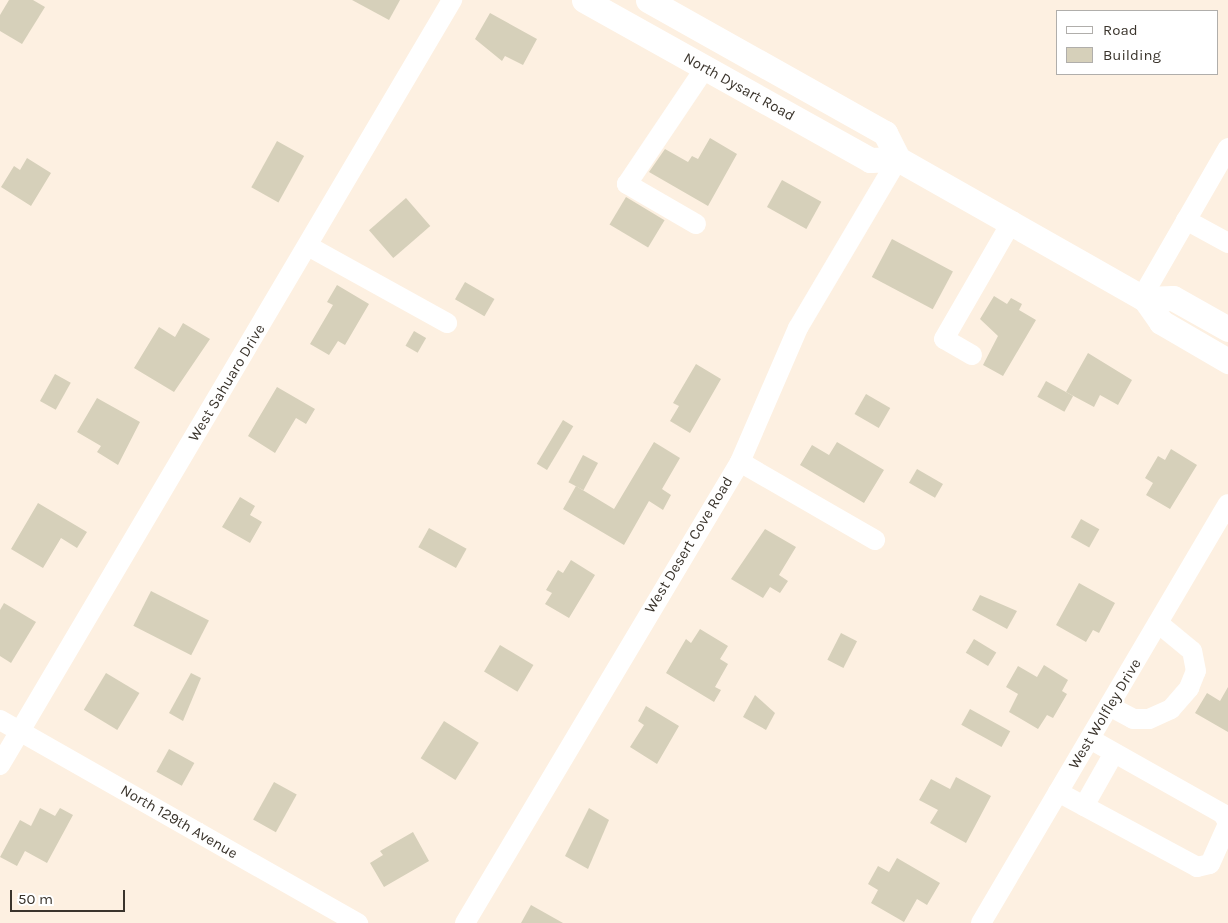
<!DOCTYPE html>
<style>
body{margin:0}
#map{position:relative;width:1228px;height:923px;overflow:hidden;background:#fdf0e1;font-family:Karla,sans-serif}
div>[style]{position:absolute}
.building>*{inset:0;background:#d6d0ba;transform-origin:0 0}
.minor>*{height:20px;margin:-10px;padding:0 10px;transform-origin:10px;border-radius:10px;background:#fff}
.major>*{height:25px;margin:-12.5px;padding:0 12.5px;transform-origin:12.5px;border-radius:12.5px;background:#fff}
span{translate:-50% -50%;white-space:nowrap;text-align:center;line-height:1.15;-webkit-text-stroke:5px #fff;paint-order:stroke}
.street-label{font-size:15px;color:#3a342c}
.legend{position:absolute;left:1056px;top:10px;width:162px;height:65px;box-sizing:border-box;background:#fff;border:1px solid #b0aeab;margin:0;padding:6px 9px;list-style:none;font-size:15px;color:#3a342c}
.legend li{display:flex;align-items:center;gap:10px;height:25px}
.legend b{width:25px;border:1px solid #b0aeab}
.scale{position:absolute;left:10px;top:890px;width:115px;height:22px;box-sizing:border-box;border:2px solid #3a342c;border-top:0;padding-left:6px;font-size:15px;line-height:18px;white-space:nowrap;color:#3a342c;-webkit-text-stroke:4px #fff;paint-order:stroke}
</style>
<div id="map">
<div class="building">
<div style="clip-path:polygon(9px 0,33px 0,45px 7px,22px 44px,0 31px,0 15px)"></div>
<div style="clip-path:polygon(352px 0,400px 0,389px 20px)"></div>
<div style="clip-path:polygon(490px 13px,537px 39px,523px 65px,505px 56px,502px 61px,475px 39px)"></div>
<div style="clip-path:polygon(710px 138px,737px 154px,708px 206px,649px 172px,665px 149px,688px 162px,692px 156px,698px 159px)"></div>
<div style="left:277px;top:141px;width:31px;height:53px;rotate:29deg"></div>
<div style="clip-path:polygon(27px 158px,51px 173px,31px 206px,1px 187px,14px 166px,20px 170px)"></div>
<div style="left:782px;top:180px;width:45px;height:31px;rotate:29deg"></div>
<div style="left:626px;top:197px;width:45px;height:32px;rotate:31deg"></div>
<div style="left:406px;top:198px;width:37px;height:49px;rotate:49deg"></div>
<div style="left:892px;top:239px;width:69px;height:43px;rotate:28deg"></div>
<div style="left:465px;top:282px;width:34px;height:20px;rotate:30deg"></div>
<div style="clip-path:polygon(337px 285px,369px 304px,345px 345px,338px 341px,329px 355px,310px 344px,333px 305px,327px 302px)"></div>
<div style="clip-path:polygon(994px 296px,1007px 304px,1011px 298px,1022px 304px,1019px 310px,1036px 320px,1003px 376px,983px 365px,998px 336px,980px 319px)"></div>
<div style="clip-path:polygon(183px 323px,210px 339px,174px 392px,134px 368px,159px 327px,175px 337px)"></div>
<div style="left:414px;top:331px;width:14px;height:17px;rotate:30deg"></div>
<div style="clip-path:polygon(1088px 353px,1132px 380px,1118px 405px,1100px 395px,1094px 407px,1066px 392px)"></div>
<div style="clip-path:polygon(696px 364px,721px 379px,690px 433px,670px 421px,679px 406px,673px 403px)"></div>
<div style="left:55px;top:374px;width:18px;height:31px;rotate:29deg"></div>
<div style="left:1046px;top:381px;width:31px;height:18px;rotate:29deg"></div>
<div style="clip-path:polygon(277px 387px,315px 409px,306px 424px,296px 418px,275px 453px,248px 436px)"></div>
<div style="left:866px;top:394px;width:28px;height:23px;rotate:30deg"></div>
<div style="clip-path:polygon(97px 398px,140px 422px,118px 465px,97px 452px,101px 446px,77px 432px)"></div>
<div style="left:563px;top:420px;width:12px;height:51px;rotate:31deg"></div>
<div style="clip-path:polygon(654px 442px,680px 458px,662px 489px,671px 495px,663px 510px,649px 501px,624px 545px,563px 509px,576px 486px,614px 509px)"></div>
<div style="clip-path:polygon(837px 442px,884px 470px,864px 503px,800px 465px,812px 445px,829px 455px)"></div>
<div style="clip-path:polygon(1171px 449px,1197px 465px,1170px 509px,1146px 495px,1153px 483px,1145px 478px,1158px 456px,1165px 460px)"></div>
<div style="left:583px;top:455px;width:17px;height:31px;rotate:28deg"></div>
<div style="left:917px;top:469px;width:30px;height:16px;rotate:30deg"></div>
<div style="clip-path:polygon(240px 497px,255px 506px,250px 515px,262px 522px,250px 543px,222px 527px)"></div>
<div style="clip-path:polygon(38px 503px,87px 532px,77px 548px,61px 538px,43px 568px,11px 549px)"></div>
<div style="left:1081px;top:519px;width:21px;height:21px;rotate:29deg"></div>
<div style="left:429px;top:528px;width:43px;height:22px;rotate:29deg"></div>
<div style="clip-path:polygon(765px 529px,796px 547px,779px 575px,788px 581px,780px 593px,770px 587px,763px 598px,731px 579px)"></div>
<div style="clip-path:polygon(571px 560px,595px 575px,569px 618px,545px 604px,552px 593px,546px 590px,558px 570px,563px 573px)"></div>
<div style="clip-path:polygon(1079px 583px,1115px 603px,1099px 633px,1093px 630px,1086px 642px,1056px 625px)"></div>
<div style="left:151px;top:591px;width:65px;height:39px;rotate:27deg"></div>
<div style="clip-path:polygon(980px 595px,1017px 611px,1007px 629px,972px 610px)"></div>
<div style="clip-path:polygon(4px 603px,36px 622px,11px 663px,0 656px,0 610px)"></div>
<div style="clip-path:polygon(700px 629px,728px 646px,720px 659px,728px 664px,715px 687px,721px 690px,714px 702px,666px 673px,686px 639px,691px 643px)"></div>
<div style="left:841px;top:633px;width:18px;height:30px;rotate:27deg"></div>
<div style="left:974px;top:639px;width:26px;height:16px;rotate:31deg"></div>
<div style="left:500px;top:645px;width:39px;height:31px;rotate:31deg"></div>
<div style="clip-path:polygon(1044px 665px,1068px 680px,1062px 691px,1067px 694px,1053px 718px,1047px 715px,1038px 729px,1009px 712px,1018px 694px,1006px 687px,1018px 666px,1037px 677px)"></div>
<div style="left:106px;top:673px;width:39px;height:43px;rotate:31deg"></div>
<div style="clip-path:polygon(191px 673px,201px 678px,183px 721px,169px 713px)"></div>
<div style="clip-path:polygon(1228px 687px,1228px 732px,1195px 713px,1207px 693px,1220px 701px)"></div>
<div style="clip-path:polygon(755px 695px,775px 713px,766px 730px,743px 717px)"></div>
<div style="clip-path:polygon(646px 706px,679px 726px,657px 764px,630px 747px,644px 725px,638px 721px)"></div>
<div style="left:970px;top:709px;width:46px;height:18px;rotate:29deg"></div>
<div style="left:444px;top:721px;width:41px;height:44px;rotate:32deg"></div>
<div style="left:169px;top:749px;width:29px;height:26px;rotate:29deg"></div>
<div style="clip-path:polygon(956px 777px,991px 796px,966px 843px,930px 823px,938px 810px,919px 800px,931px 779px,950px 789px)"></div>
<div style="left:274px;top:782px;width:26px;height:43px;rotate:29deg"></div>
<div style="clip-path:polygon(40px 808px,55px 816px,60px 808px,73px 815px,47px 863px,25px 851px,17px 866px,0 857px,20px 820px,31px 826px)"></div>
<div style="clip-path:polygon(589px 808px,609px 820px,588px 869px,565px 856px)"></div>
<div style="clip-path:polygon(413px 832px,429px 861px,384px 887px,370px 863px,383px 855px,380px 851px)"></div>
<div style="clip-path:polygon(897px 858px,940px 883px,927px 905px,917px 899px,904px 922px,871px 903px,878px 890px,868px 884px,878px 866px,889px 872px)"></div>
<div style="clip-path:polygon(531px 905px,563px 923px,521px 923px)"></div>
</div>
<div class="minor">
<div style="left:1186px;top:220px;width:48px;rotate:28.7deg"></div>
<div style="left:696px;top:224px;width:80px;rotate:-149.9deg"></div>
<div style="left:627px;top:184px;width:140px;rotate:-56.1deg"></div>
<div style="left:308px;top:246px;width:159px;rotate:29deg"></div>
<div style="left:1142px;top:297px;width:172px;rotate:-60deg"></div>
<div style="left:972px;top:355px;width:32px;rotate:-150deg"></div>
<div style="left:944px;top:339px;width:134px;rotate:-60deg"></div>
<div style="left:740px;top:462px;width:156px;rotate:30deg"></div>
<div style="left:1109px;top:706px;width:27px;rotate:28deg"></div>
<div style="left:1133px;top:719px;width:16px"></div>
<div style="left:1149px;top:719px;width:24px;rotate:-24deg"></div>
<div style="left:1171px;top:709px;width:28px;rotate:-49deg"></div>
<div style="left:1189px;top:688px;width:18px;rotate:-68deg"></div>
<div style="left:1196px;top:671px;width:20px;rotate:-101deg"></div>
<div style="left:1192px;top:651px;width:44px;rotate:-140.5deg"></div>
<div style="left:0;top:720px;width:412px;rotate:29.6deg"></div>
<div style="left:1090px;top:739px;width:153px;rotate:29.4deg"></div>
<div style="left:1223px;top:814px;width:10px;rotate:61deg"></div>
<div style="left:0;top:765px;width:889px;rotate:-59.42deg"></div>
<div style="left:1058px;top:792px;width:158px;rotate:28.3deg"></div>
<div style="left:1197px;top:867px;width:13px;rotate:-13deg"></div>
<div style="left:1210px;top:864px;width:44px;rotate:-65.8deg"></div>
<div style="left:1084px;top:806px;width:61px;rotate:-60.5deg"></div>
<div style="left:465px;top:923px;width:537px;rotate:-59.18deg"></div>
<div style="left:740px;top:462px;width:146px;rotate:-66.6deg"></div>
<div style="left:798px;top:328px;width:196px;rotate:-59.4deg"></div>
<div style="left:981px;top:923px;width:486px;rotate:-59.5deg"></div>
</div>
<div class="major">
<div style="left:584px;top:0;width:328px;rotate:29.2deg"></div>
<div style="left:870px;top:160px;width:28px;rotate:-2deg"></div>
<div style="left:898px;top:159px;width:130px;rotate:29.5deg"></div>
<div style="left:1011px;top:223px;width:154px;rotate:29.6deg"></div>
<div style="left:1145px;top:299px;width:28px;rotate:55deg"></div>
<div style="left:1161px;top:322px;width:78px;rotate:30.2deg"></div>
<div style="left:648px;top:0;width:272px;rotate:29.3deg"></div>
<div style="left:885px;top:133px;width:29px;rotate:63deg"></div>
<div style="left:1145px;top:299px;width:28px;rotate:-2deg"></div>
<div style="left:1173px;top:298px;width:63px;rotate:29.4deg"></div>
</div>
<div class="street-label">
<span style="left:739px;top:87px;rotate:29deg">North Dysart Road</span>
<span style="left:227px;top:383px;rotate:-59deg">West Sahuaro Drive</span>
<span style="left:689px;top:545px;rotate:-59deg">West Desert Cove Road</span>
<span style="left:1105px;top:714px;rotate:-59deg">West Wolfley Drive</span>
<span style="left:179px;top:822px;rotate:30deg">North 129th Avenue</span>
</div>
<ul class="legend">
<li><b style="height:6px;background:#fff"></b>Road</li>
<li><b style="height:14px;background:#d6d0ba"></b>Building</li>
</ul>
<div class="scale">50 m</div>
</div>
